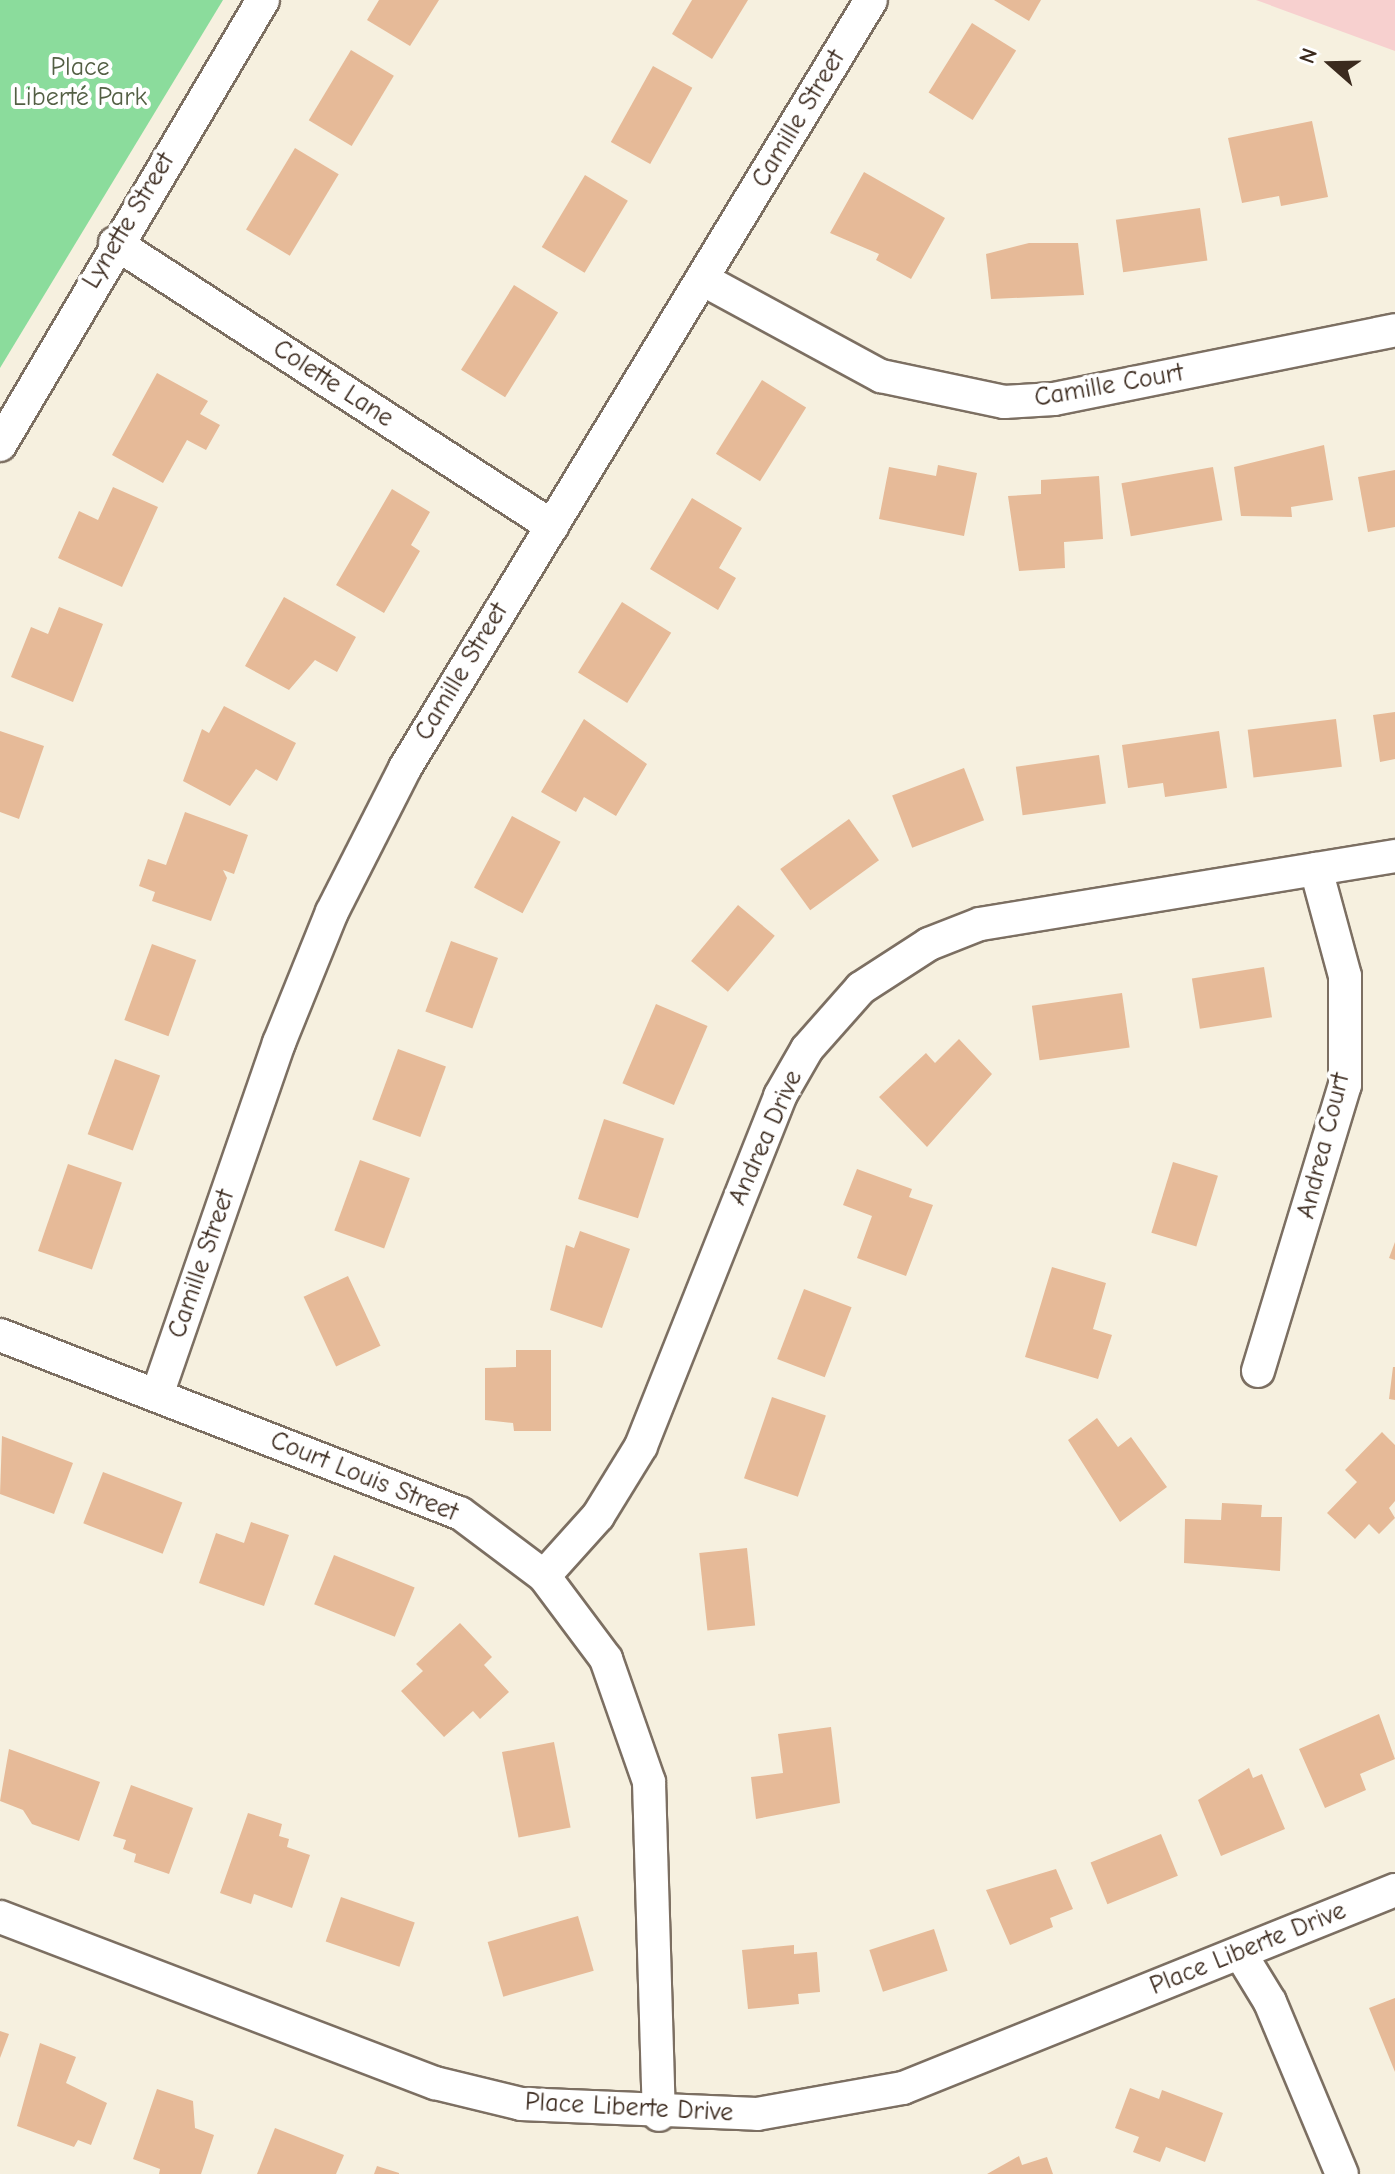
<!DOCTYPE html>
<meta charset="utf-8">
<style>
body{margin:0}
#map{position:relative;width:1395px;height:2174px;overflow:hidden;background:#f6f0df;font-family:"Comic Neue",sans-serif}
div>[style]{position:absolute}
.built>*{inset:0;background:#f7d0cf}
.green>*{inset:0;background:#8bdc9c}
.building>*{inset:0;background:#e6ba98;transform-origin:0 0}
.roads{filter:drop-shadow(2px 0 #7c6f62) drop-shadow(-2px 0 #7c6f62) drop-shadow(0 2px #7c6f62) drop-shadow(0 -2px #7c6f62)}
.street>*{height:32px;margin:-16px;padding:0 16px;transform-origin:16px;border-radius:16px;background:#fff}
span{translate:-50% -50%;white-space:nowrap;text-align:center;line-height:1.15;-webkit-text-stroke:8px #fff;paint-order:stroke}
.park-label{font-size:26px;color:#535f44}
.street-label{font-size:26px;color:#3b2a1e}
.north{position:absolute;left:1291px;top:24px;width:80px;height:80px;-webkit-text-stroke:6px #fff;paint-order:stroke;rotate:290deg;font-size:22px;font-weight:700;line-height:32px;text-align:center;color:#3b2a1e}
.north::after{content:'';display:block;margin:auto;width:28px;height:36px;background:#3b2a1e;clip-path:polygon(50% 0,100% 100%,50% 72%,0 100%)}
</style>
<div id="map">
<div class="built">
<div style="clip-path:polygon(1256px 0,1395px 0,1395px 51px)"></div>
</div>
<div class="green">
<div style="clip-path:polygon(0 0,223px 0,0 368px)"></div>
</div>
<div class="building">
<div style="clip-path:polygon(379px 0,439px 0,410px 46px,367px 20px)"></div>
<div style="clip-path:polygon(692px 0,748px 0,712px 59px,672px 34px)"></div>
<div style="clip-path:polygon(994px 0,1041px 0,1029px 21px)"></div>
<div style="left:972px;top:23px;width:52px;height:82px;rotate:32deg"></div>
<div style="left:351px;top:50px;width:50px;height:82px;rotate:31deg"></div>
<div style="left:653px;top:66px;width:45px;height:87px;rotate:29deg"></div>
<div style="clip-path:polygon(1312px 121px,1328px 197px,1281px 206px,1279px 196px,1242px 203px,1228px 138px)"></div>
<div style="left:295px;top:148px;width:51px;height:95px;rotate:31deg"></div>
<div style="clip-path:polygon(864px 172px,945px 218px,911px 279px,876px 260px,879px 254px,830px 233px)"></div>
<div style="left:585px;top:175px;width:50px;height:84px;rotate:31deg"></div>
<div style="left:1200px;top:208px;width:53px;height:85px;rotate:82deg"></div>
<div style="clip-path:polygon(1029px 243px,1078px 243px,1084px 295px,991px 299px,986px 254px)"></div>
<div style="left:514px;top:285px;width:52px;height:100px;rotate:32deg"></div>
<div style="clip-path:polygon(157px 373px,208px 401px,200px 414px,220px 425px,206px 450px,187px 440px,163px 483px,112px 455px)"></div>
<div style="left:762px;top:380px;width:52px;height:87px;rotate:32deg"></div>
<div style="clip-path:polygon(1324px 445px,1333px 500px,1291px 507px,1292px 517px,1241px 516px,1234px 467px)"></div>
<div style="clip-path:polygon(938px 465px,977px 473px,964px 536px,879px 519px,889px 467px,936px 476px)"></div>
<div style="left:1213px;top:467px;width:54px;height:93px;rotate:80deg"></div>
<div style="clip-path:polygon(1395px 470px,1395px 527px,1368px 532px,1358px 477px)"></div>
<div style="clip-path:polygon(1099px 476px,1103px 539px,1064px 542px,1065px 568px,1019px 571px,1008px 496px,1041px 494px,1041px 480px)"></div>
<div style="clip-path:polygon(113px 487px,158px 507px,122px 587px,58px 558px,79px 511px,98px 520px)"></div>
<div style="clip-path:polygon(392px 489px,430px 512px,411px 545px,420px 551px,384px 613px,336px 585px)"></div>
<div style="clip-path:polygon(692px 498px,742px 528px,719px 568px,736px 578px,718px 610px,650px 569px)"></div>
<div style="clip-path:polygon(284px 597px,356px 637px,337px 672px,315px 660px,289px 690px,245px 666px)"></div>
<div style="left:622px;top:602px;width:58px;height:83px;rotate:32deg"></div>
<div style="clip-path:polygon(59px 607px,103px 624px,73px 702px,11px 677px,31px 627px,48px 634px)"></div>
<div style="clip-path:polygon(224px 706px,296px 743px,277px 781px,256px 769px,230px 806px,183px 781px,202px 729px,209px 733px)"></div>
<div style="clip-path:polygon(1395px 712px,1395px 759px,1380px 762px,1373px 715px)"></div>
<div style="clip-path:polygon(584px 719px,647px 764px,616px 816px,584px 797px,576px 812px,541px 792px)"></div>
<div style="left:1336px;top:719px;width:48px;height:89px;rotate:83deg"></div>
<div style="clip-path:polygon(0 731px,44px 746px,19px 819px,0 812px)"></div>
<div style="clip-path:polygon(1219px 731px,1227px 788px,1165px 797px,1163px 783px,1128px 788px,1122px 745px)"></div>
<div style="left:1099px;top:755px;width:49px;height:84px;rotate:82deg"></div>
<div style="left:964px;top:768px;width:56px;height:77px;rotate:69deg"></div>
<div style="clip-path:polygon(185px 812px,248px 835px,234px 874px,223px 870px,227px 878px,211px 921px,152px 901px,155px 892px,139px 886px,148px 859px,166px 865px)"></div>
<div style="left:512px;top:816px;width:55px;height:81px;rotate:28deg"></div>
<div style="left:849px;top:819px;width:51px;height:85px;rotate:54deg"></div>
<div style="left:738px;top:905px;width:48px;height:73px;rotate:40deg"></div>
<div style="left:451px;top:941px;width:50px;height:75px;rotate:20deg"></div>
<div style="left:152px;top:944px;width:47px;height:81px;rotate:20deg"></div>
<div style="left:1264px;top:967px;width:51px;height:73px;rotate:81deg"></div>
<div style="left:1122px;top:993px;width:55px;height:91px;rotate:82deg"></div>
<div style="left:656px;top:1004px;width:56px;height:86px;rotate:23deg"></div>
<div style="clip-path:polygon(959px 1039px,992px 1074px,927px 1147px,879px 1097px,926px 1053px,935px 1063px)"></div>
<div style="left:398px;top:1049px;width:51px;height:75px;rotate:20deg"></div>
<div style="left:115px;top:1059px;width:48px;height:80px;rotate:20deg"></div>
<div style="left:604px;top:1119px;width:63px;height:84px;rotate:18deg"></div>
<div style="left:360px;top:1160px;width:53px;height:75px;rotate:20deg"></div>
<div style="left:1173px;top:1162px;width:47px;height:74px;rotate:17deg"></div>
<div style="left:68px;top:1164px;width:57px;height:92px;rotate:19deg"></div>
<div style="clip-path:polygon(857px 1169px,912px 1189px,909px 1197px,933px 1205px,906px 1276px,857px 1258px,872px 1216px,843px 1205px)"></div>
<div style="clip-path:polygon(580px 1231px,630px 1249px,602px 1328px,550px 1310px,566px 1245px,574px 1248px)"></div>
<div style="clip-path:polygon(1395px 1242px,1395px 1260px,1389px 1258px)"></div>
<div style="clip-path:polygon(1052px 1267px,1106px 1283px,1093px 1329px,1112px 1335px,1098px 1379px,1025px 1357px)"></div>
<div style="left:348px;top:1276px;width:77px;height:49px;rotate:65deg"></div>
<div style="left:804px;top:1289px;width:51px;height:75px;rotate:21deg"></div>
<div style="clip-path:polygon(516px 1350px,551px 1350px,551px 1431px,514px 1431px,513px 1423px,485px 1420px,485px 1368px,516px 1367px)"></div>
<div style="clip-path:polygon(1393px 1367px,1395px 1367px,1395px 1400px,1389px 1399px)"></div>
<div style="left:772px;top:1397px;width:57px;height:86px;rotate:19deg"></div>
<div style="clip-path:polygon(1097px 1418px,1118px 1447px,1131px 1437px,1167px 1487px,1120px 1522px,1068px 1440px)"></div>
<div style="clip-path:polygon(1382px 1432px,1395px 1445px,1395px 1501px,1389px 1508px,1395px 1518px,1379px 1534px,1369px 1524px,1355px 1539px,1327px 1513px,1357px 1482px,1345px 1470px)"></div>
<div style="clip-path:polygon(2px 1436px,73px 1463px,54px 1514px,0 1494px)"></div>
<div style="left:103px;top:1472px;width:85px;height:55px;rotate:21deg"></div>
<div style="clip-path:polygon(1222px 1503px,1262px 1505px,1261px 1517px,1282px 1517px,1280px 1571px,1184px 1563px,1185px 1519px,1221px 1520px)"></div>
<div style="clip-path:polygon(251px 1522px,289px 1535px,264px 1606px,199px 1583px,216px 1533px,244px 1543px)"></div>
<div style="left:747px;top:1548px;width:78px;height:48px;rotate:84deg"></div>
<div style="left:334px;top:1555px;width:87px;height:53px;rotate:22deg"></div>
<div style="clip-path:polygon(460px 1623px,492px 1657px,484px 1665px,509px 1692px,480px 1719px,473px 1711px,444px 1737px,401px 1691px,423px 1671px,416px 1664px)"></div>
<div style="clip-path:polygon(1379px 1714px,1395px 1759px,1360px 1774px,1366px 1790px,1325px 1808px,1299px 1749px)"></div>
<div style="clip-path:polygon(831px 1727px,840px 1803px,756px 1819px,751px 1777px,783px 1773px,778px 1734px)"></div>
<div style="left:554px;top:1742px;width:87px;height:53px;rotate:79deg"></div>
<div style="clip-path:polygon(9px 1749px,100px 1782px,79px 1841px,32px 1824px,23px 1810px,0 1801px)"></div>
<div style="clip-path:polygon(1249px 1768px,1253px 1778px,1262px 1774px,1285px 1829px,1221px 1856px,1198px 1800px)"></div>
<div style="clip-path:polygon(131px 1785px,193px 1808px,169px 1874px,134px 1862px,136px 1854px,123px 1849px,126px 1840px,113px 1836px)"></div>
<div style="clip-path:polygon(248px 1813px,282px 1824px,279px 1836px,289px 1839px,287px 1847px,310px 1855px,292px 1908px,254px 1894px,251px 1904px,220px 1893px)"></div>
<div style="left:1161px;top:1834px;width:45px;height:76px;rotate:68deg"></div>
<div style="clip-path:polygon(1056px 1869px,1073px 1909px,1050px 1918px,1053px 1927px,1010px 1945px,986px 1890px)"></div>
<div style="left:341px;top:1897px;width:78px;height:47px;rotate:19deg"></div>
<div style="left:578px;top:1916px;width:57px;height:94px;rotate:74deg"></div>
<div style="left:934px;top:1929px;width:44px;height:68px;rotate:72deg"></div>
<div style="clip-path:polygon(794px 1945px,794px 1954px,817px 1952px,820px 1992px,798px 1994px,799px 2004px,748px 2009px,742px 1950px)"></div>
<div style="clip-path:polygon(1395px 1998px,1395px 2072px,1369px 2008px)"></div>
<div style="clip-path:polygon(0 2031px,9px 2034px,0 2058px)"></div>
<div style="clip-path:polygon(40px 2043px,76px 2057px,66px 2083px,107px 2103px,91px 2145px,78px 2140px,74px 2147px,17px 2126px)"></div>
<div style="clip-path:polygon(1130px 2088px,1159px 2099px,1162px 2090px,1223px 2113px,1205px 2162px,1166px 2147px,1160px 2162px,1133px 2152px,1139px 2137px,1115px 2128px)"></div>
<div style="clip-path:polygon(157px 2089px,193px 2101px,195px 2128px,214px 2135px,201px 2174px,159px 2174px,160px 2169px,133px 2159px)"></div>
<div style="clip-path:polygon(275px 2128px,344px 2155px,336px 2174px,257px 2174px)"></div>
<div style="clip-path:polygon(1019px 2156px,1022px 2165px,1047px 2157px,1053px 2174px,987px 2174px)"></div>
<div style="clip-path:polygon(377px 2166px,399px 2173px,399px 2174px,374px 2174px)"></div>
</div>
<div class="roads">
<div class="street">
<div style="left:115px;top:243px;width:521px;rotate:32.93deg"></div>
<div style="left:702px;top:279px;width:204px;rotate:28.5deg"></div>
<div style="left:881px;top:376px;width:126px;rotate:11.9deg"></div>
<div style="left:1004px;top:402px;width:50px;rotate:-3.4deg"></div>
<div style="left:1054px;top:399px;width:348px;rotate:-11.4deg"></div>
<div style="left:0;top:445px;width:517px;rotate:-59.42deg"></div>
<div style="left:0;top:1335px;width:493px;rotate:21.2deg"></div>
<div style="left:460px;top:1513px;width:105px;rotate:36.9deg"></div>
<div style="left:544px;top:1576px;width:104px;rotate:53.2deg"></div>
<div style="left:606px;top:1659px;width:130px;rotate:70.7deg"></div>
<div style="left:649px;top:1782px;width:333px;rotate:88.3deg"></div>
<div style="left:1258px;top:1371px;width:299px;rotate:-73.1deg"></div>
<div style="left:1345px;top:1085px;width:109px;rotate:-90deg"></div>
<div style="left:1345px;top:976px;width:111px;rotate:-105.2deg"></div>
<div style="left:157px;top:1395px;width:373px;rotate:-70.9deg"></div>
<div style="left:279px;top:1043px;width:141px;rotate:-68deg"></div>
<div style="left:332px;top:912px;width:161px;rotate:-63.1deg"></div>
<div style="left:405px;top:768px;width:898px;rotate:-58.75deg"></div>
<div style="left:544px;top:1576px;width:81px;rotate:-48deg"></div>
<div style="left:598px;top:1516px;width:82px;rotate:-58.4deg"></div>
<div style="left:641px;top:1446px;width:377px;rotate:-68.3deg"></div>
<div style="left:780px;top:1096px;width:54px;rotate:-60.1deg"></div>
<div style="left:807px;top:1049px;width:81px;rotate:-48.5deg"></div>
<div style="left:861px;top:988px;width:81px;rotate:-32.9deg"></div>
<div style="left:929px;top:944px;width:55px;rotate:-21.4deg"></div>
<div style="left:980px;top:924px;width:421px;rotate:-9.3deg"></div>
<div style="left:0;top:1917px;width:466px;rotate:20.9deg"></div>
<div style="left:435px;top:2083px;width:89px;rotate:13.7deg"></div>
<div style="left:521px;top:2104px;width:236px;rotate:2.4deg"></div>
<div style="left:757px;top:2114px;width:148px;rotate:-10.1deg"></div>
<div style="left:903px;top:2088px;width:530px;rotate:-21.92deg"></div>
<div style="left:1240px;top:1953px;width:57px;rotate:58.5deg"></div>
<div style="left:1270px;top:2002px;width:186px;rotate:67.3deg"></div>
</div>
</div>
<div class="park-label">
<span style="left:80px;top:83px">Place<br>Liberté Park</span>
</div>
<div class="street-label">
<span style="left:799px;top:119px;rotate:-59deg">Camille Street</span>
<span style="left:129px;top:221px;rotate:-59deg">Lynette Street</span>
<span style="left:333px;top:384px;rotate:33deg">Colette Lane</span>
<span style="left:1109px;top:386px;rotate:-10deg">Camille Court</span>
<span style="left:462px;top:672px;rotate:-59deg">Camille Street</span>
<span style="left:766px;top:1138px;rotate:-66deg">Andrea Drive</span>
<span style="left:1324px;top:1146px;rotate:-76deg">Andrea Court</span>
<span style="left:202px;top:1264px;rotate:-71deg">Camille Street</span>
<span style="left:364px;top:1477px;rotate:22deg">Court Louis Street</span>
<span style="left:1248px;top:1949px;rotate:-22deg">Place Liberte Drive</span>
<span style="left:629px;top:2108px;rotate:3deg">Place Liberte Drive</span>
</div>
<div class="north">N</div>
</div>
